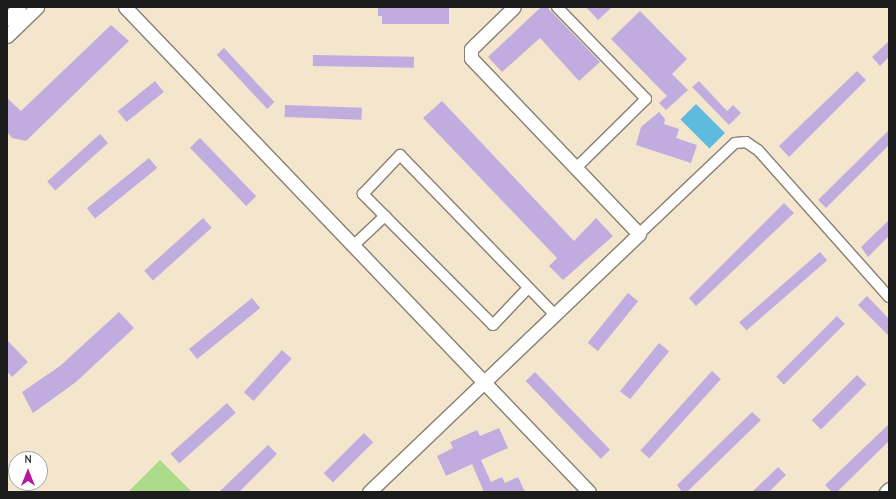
<!DOCTYPE html>
<style>
body{margin:0}
#map{position:relative;width:896px;height:499px;overflow:hidden;background:#f3e6cd;font-family:"Comic Neue",sans-serif}
div>[style]{position:absolute}
.green>*{inset:0;background:#abda88}
.water>*{inset:0;background:#5fbbdd;transform-origin:0 0}
.building>*{inset:0;background:#c1ace0;transform-origin:0 0}
.roads{filter:drop-shadow(1px 0 #888174) drop-shadow(-1px 0 #888174) drop-shadow(0 1px #888174) drop-shadow(0 -1px #888174)}
.minor>*{height:10px;margin:-5px;padding:0 5px;transform-origin:5px;border-radius:5px;background:#fff}
.tertiary>*{height:13px;margin:-6.5px;padding:0 6.5px;transform-origin:6.5px;border-radius:6.5px;background:#fff}
span{translate:-50% -50%;white-space:nowrap;text-align:center;line-height:1.15;-webkit-text-stroke:4px #fff;paint-order:stroke}
.frame{position:absolute;inset:0;border:8px solid #1c1c1c;pointer-events:none}
.north{position:absolute;left:8px;top:451px;width:40px;height:40px;box-sizing:border-box;background:#fff;border:1px solid #a4a4a4;border-radius:50%;rotate:0deg;font-size:11px;font-weight:700;line-height:16px;text-align:center;color:#1c1c1c}
.north::after{content:'';display:block;margin:auto;width:14px;height:18px;background:#b5179e;clip-path:polygon(50% 0,100% 100%,50% 72%,0 100%)}
</style>
<div id="map">
<div class="green">
<div style="clip-path:polygon(160px 460px,192px 492px,128px 492px)"></div>
</div>
<div class="water">
<div style="left:696px;top:104px;width:41px;height:22px;rotate:45deg"></div>
</div>
<div class="building">
<div style="clip-path:polygon(378px 7px,449px 7px,449px 24px,382px 24px,382px 16px,378px 16px)"></div>
<div style="clip-path:polygon(541px 7px,547px 7px,600px 62px,579px 81px,540px 38px,502px 72px,488px 57px)"></div>
<div style="clip-path:polygon(586px 7px,612px 7px,598px 20px)"></div>
<div style="clip-path:polygon(640px 11px,687px 59px,672px 74px,688px 90px,666px 110px,659px 103px,667px 96px,611px 39px)"></div>
<div style="clip-path:polygon(111px 25px,129px 41px,26px 141px,12px 138px,7px 132px,7px 98px,21px 111px)"></div>
<div style="clip-path:polygon(889px 41px,889px 57px,880px 66px,872px 57px)"></div>
<div style="left:224px;top:48px;width:74px;height:10px;rotate:47deg"></div>
<div style="left:313px;top:55px;width:101px;height:11px;rotate:1deg"></div>
<div style="clip-path:polygon(857px 71px,866px 80px,789px 157px,779px 146px)"></div>
<div style="left:155px;top:81px;width:14px;height:48px;rotate:51deg"></div>
<div style="clip-path:polygon(699px 81px,727px 111px,733px 105px,741px 113px,729px 125px,692px 87px)"></div>
<div style="clip-path:polygon(442px 101px,574px 241px,596px 218px,613px 236px,563px 280px,549px 266px,557px 258px,423px 118px)"></div>
<div style="left:285px;top:105px;width:77px;height:12px;rotate:2deg"></div>
<div style="clip-path:polygon(659px 112px,665px 119px,664px 124px,679px 129px,676px 138px,697px 145px,691px 163px,636px 145px,641px 127px)"></div>
<div style="clip-path:polygon(889px 130px,889px 145px,826px 208px,818px 200px)"></div>
<div style="left:100px;top:134px;width:12px;height:71px;rotate:48deg"></div>
<div style="left:200px;top:138px;width:81px;height:14px;rotate:46deg"></div>
<div style="left:149px;top:158px;width:13px;height:80px;rotate:51deg"></div>
<div style="clip-path:polygon(784px 203px,794px 213px,696px 306px,689px 298px)"></div>
<div style="left:203px;top:218px;width:13px;height:79px;rotate:48deg"></div>
<div style="clip-path:polygon(889px 220px,889px 236px,868px 257px,861px 247px)"></div>
<div style="left:820px;top:252px;width:11px;height:107px;rotate:49deg"></div>
<div style="left:628px;top:293px;width:13px;height:64px;rotate:39deg"></div>
<div style="clip-path:polygon(867px 296px,889px 319px,889px 336px,858px 305px)"></div>
<div style="left:252px;top:298px;width:13px;height:81px;rotate:51deg"></div>
<div style="clip-path:polygon(119px 312px,134px 328px,76px 382px,33px 413px,22px 392px,60px 366px)"></div>
<div style="left:837px;top:316px;width:11px;height:86px;rotate:45deg"></div>
<div style="clip-path:polygon(7px 340px,28px 362px,12px 377px,7px 371px)"></div>
<div style="left:659px;top:343px;width:13px;height:62px;rotate:39deg"></div>
<div style="left:282px;top:350px;width:13px;height:57px;rotate:42deg"></div>
<div style="left:712px;top:371px;width:12px;height:107px;rotate:42deg"></div>
<div style="left:535px;top:372px;width:108px;height:13px;rotate:46deg"></div>
<div style="left:857px;top:375px;width:13px;height:64px;rotate:45deg"></div>
<div style="left:227px;top:403px;width:13px;height:76px;rotate:48deg"></div>
<div style="clip-path:polygon(752px 412px,761px 420px,687px 492px,682px 492px,677px 485px)"></div>
<div style="clip-path:polygon(889px 424px,889px 441px,837px 492px,832px 492px,825px 485px)"></div>
<div style="clip-path:polygon(499px 428px,508px 448px,481px 460px,491px 482px,502px 477px,505px 483px,518px 477px,525px 492px,484px 492px,472px 464px,446px 476px,437px 456px,453px 448px,450px 442px,477px 430px,480px 436px)"></div>
<div style="left:364px;top:433px;width:13px;height:57px;rotate:45deg"></div>
<div style="clip-path:polygon(268px 445px,277px 454px,239px 492px,219px 492px)"></div>
<div style="clip-path:polygon(778px 467px,786px 475px,769px 492px,752px 492px)"></div>
</div>
<div class="roads">
<div class="minor">
<div style="left:557px;top:7px;width:128px;rotate:45.9deg"></div>
<div style="left:646px;top:99px;width:98px;rotate:135.4deg"></div>
<div style="left:639px;top:234px;width:132px;rotate:-43.5deg"></div>
<div style="left:735px;top:143px;width:11px;rotate:-5deg"></div>
<div style="left:746px;top:142px;width:14px;rotate:34deg"></div>
<div style="left:758px;top:150px;width:197px;rotate:48.3deg"></div>
<div style="left:353px;top:246px;width:44px;rotate:-43.2deg"></div>
<div style="left:528px;top:288px;width:51px;rotate:133.4deg"></div>
<div style="left:493px;top:325px;width:185px;rotate:-134.8deg"></div>
<div style="left:363px;top:194px;width:54px;rotate:-46.5deg"></div>
<div style="left:400px;top:155px;width:223px;rotate:45.9deg"></div>
</div>
<div class="tertiary">
<div style="left:125px;top:7px;width:671px;rotate:46.27deg"></div>
<div style="left:7px;top:19px;width:17px;rotate:-45deg"></div>
<div style="left:7px;top:36px;width:42px;rotate:-44deg"></div>
<div style="left:369px;top:492px;width:373px;rotate:-43.7deg"></div>
<div style="left:639px;top:234px;width:243px;rotate:-133.7deg"></div>
<div style="left:471px;top:58px;width:9px;rotate:-90deg"></div>
<div style="left:471px;top:49px;width:6px;rotate:-45deg"></div>
<div style="left:475px;top:45px;width:54px;rotate:-44.3deg"></div>
<div style="left:886px;top:492px;width:4px;rotate:-45deg"></div>
</div>
</div>
<div class="frame"></div>
<div class="north">N</div>
</div>
